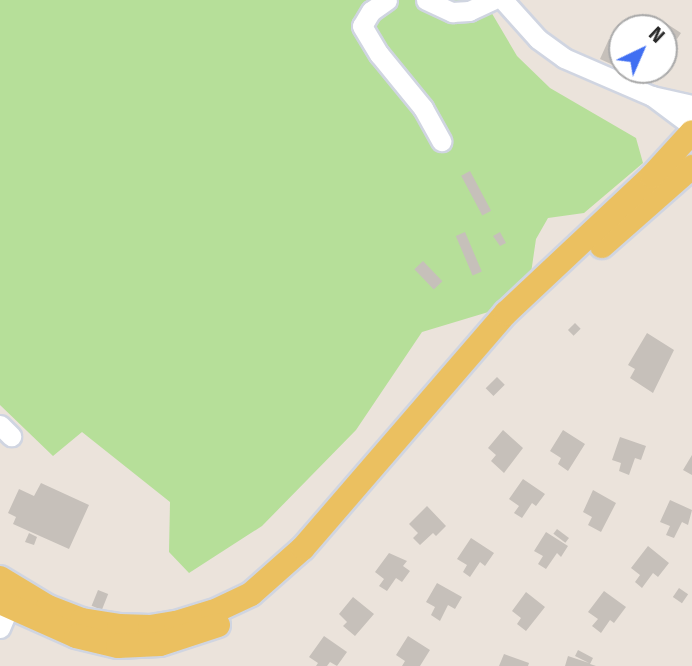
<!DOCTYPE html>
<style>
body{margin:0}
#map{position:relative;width:692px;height:666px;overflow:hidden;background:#ebe3db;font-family:"Fira Sans",sans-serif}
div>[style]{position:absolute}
.green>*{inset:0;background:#b6df99}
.building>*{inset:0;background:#c6c0ba;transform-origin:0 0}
.roads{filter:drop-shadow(2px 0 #d0d5e1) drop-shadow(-2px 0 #d0d5e1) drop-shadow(0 2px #d0d5e1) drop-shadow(0 -2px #d0d5e1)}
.minor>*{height:19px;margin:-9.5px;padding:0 9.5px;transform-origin:9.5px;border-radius:9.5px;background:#fff}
.major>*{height:24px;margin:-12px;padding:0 12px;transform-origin:12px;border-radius:12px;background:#ebc060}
span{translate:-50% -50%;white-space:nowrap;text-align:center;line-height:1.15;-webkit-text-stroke:6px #fff;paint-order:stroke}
.north{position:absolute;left:608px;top:14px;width:70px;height:70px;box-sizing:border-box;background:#fff;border:2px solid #a9a9a9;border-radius:50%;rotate:44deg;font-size:19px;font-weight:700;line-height:28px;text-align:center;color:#292929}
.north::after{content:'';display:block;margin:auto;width:24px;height:32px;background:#406ff2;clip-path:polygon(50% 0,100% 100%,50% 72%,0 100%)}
</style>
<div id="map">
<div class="green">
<div style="clip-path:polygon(0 0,484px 0,517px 56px,550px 88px,636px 138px,643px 163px,584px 213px,548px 218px,536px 239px,530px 280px,495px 310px,422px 332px,356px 430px,262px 526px,189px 573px,169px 552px,170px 502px,82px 432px,53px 456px,0 405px)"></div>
</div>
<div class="building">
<div style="clip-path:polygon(661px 20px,681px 33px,677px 39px,664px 28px,657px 26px)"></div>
<div style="clip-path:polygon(609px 39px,618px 43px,615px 50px,622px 54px,622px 69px,600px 59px)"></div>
<div style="left:470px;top:171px;width:45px;height:10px;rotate:62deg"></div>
<div style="left:465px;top:232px;width:43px;height:10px;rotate:67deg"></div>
<div style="clip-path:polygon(500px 232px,506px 243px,500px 246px,493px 236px)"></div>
<div style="left:423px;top:261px;width:28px;height:12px;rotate:46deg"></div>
<div style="left:575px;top:323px;width:8px;height:10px;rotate:45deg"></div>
<div style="clip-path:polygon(647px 333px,674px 350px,653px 393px,630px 378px,635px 369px,628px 365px)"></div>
<div style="left:497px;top:377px;width:11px;height:16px;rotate:45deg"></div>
<div style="clip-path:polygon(503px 430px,523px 448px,504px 473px,491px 461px,496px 455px,488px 448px)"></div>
<div style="clip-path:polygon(563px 430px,585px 444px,568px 471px,558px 464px,561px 458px,550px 451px)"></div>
<div style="clip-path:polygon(620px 437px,646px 446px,641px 460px,635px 458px,629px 475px,619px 471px,621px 463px,612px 460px)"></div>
<div style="clip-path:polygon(692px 455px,692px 475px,683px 470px)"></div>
<div style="clip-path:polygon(523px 479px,545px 494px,536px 506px,532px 503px,522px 518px,514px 513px,519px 506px,509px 499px)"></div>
<div style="clip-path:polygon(41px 483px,89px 505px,69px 549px,13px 524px,16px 517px,8px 513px,19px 489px,34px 496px)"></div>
<div style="clip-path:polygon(593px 490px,616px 503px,601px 532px,588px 525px,592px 517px,583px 512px)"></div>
<div style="clip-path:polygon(670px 500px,692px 510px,688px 525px,682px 522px,674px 538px,666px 535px,670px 526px,660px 522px)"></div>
<div style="clip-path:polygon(427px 506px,446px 526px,436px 536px,433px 533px,420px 545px,413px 538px,418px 533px,409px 524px)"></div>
<div style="left:557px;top:529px;width:15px;height:6px;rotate:37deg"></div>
<div style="clip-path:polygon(546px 532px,568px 546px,561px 557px,557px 553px,546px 569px,538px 564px,543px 556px,534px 551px)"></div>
<div style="clip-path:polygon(29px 533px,37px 537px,34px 545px,25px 542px)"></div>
<div style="clip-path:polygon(471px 538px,494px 553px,485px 566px,480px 562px,470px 577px,463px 572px,467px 565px,457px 559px)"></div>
<div style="clip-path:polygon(648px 546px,669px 563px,658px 577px,653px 573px,642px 588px,635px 582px,640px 575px,631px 568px)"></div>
<div style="clip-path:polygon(389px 553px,407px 561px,403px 566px,410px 571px,402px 582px,396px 578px,387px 591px,379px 586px,384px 579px,375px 572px)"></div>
<div style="clip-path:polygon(437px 583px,462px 597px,455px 609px,448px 605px,440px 621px,431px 615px,435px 607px,426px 602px)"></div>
<div style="left:679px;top:588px;width:11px;height:11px;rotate:34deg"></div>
<div style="left:98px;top:590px;width:11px;height:17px;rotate:22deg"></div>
<div style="clip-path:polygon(604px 591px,626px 607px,614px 623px,610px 620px,601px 633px,592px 626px,598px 619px,588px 612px)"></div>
<div style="clip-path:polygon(526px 592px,545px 607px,526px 631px,517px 624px,521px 618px,512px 611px)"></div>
<div style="clip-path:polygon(353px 597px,374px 614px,355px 636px,343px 626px,347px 622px,339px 614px)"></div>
<div style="clip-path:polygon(324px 636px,347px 652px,337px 666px,330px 662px,327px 666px,316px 666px,318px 663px,309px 657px)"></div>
<div style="clip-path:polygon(408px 636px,430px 650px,420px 666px,402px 666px,405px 661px,396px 655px)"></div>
<div style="clip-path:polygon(578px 650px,593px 658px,590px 664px,596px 666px,565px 666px,568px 656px,589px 663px,575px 656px)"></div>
<div style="clip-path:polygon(504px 654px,529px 663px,528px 666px,499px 666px)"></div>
</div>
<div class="roads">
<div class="minor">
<div style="left:387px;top:0;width:19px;rotate:145deg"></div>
<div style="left:371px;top:11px;width:17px;rotate:121deg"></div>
<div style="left:362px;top:26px;width:33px;rotate:59deg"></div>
<div style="left:379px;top:54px;width:70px;rotate:50.8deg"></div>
<div style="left:423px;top:108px;width:38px;rotate:61deg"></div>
<div style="left:426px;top:0;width:29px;rotate:25deg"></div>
<div style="left:452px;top:12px;width:17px;rotate:-3deg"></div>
<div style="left:469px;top:11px;width:26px;rotate:-25deg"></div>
<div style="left:503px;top:0;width:52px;rotate:48.1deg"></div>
<div style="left:538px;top:39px;width:32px;rotate:36deg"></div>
<div style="left:564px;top:58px;width:96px;rotate:23.4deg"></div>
<div style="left:692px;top:105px;width:41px;rotate:-167.3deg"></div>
<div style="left:652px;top:96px;width:50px;rotate:36.9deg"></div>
<div style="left:0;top:425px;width:16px;rotate:45deg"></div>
<div style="left:0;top:628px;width:23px;rotate:-67deg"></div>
</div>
<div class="major">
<div style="left:602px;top:246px;width:120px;rotate:-41.3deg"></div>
<div style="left:0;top:578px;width:56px;rotate:31.1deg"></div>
<div style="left:48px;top:607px;width:36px;rotate:21deg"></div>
<div style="left:82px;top:620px;width:37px;rotate:9deg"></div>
<div style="left:119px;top:626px;width:31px;rotate:2deg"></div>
<div style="left:150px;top:627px;width:26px;rotate:-9deg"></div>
<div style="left:176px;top:623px;width:39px;rotate:-17deg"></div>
<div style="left:213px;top:612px;width:42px;rotate:-25.3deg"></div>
<div style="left:251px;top:594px;width:69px;rotate:-41.5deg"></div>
<div style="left:303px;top:548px;width:311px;rotate:-49.2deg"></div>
<div style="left:506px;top:313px;width:200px;rotate:-43.2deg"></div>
<div style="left:652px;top:176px;width:59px;rotate:-47.7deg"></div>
<div style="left:0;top:602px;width:83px;rotate:24.1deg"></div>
<div style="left:76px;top:636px;width:43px;rotate:13.4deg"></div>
<div style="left:118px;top:646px;width:42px;rotate:-2.7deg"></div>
<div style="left:160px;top:644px;width:61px;rotate:-18.1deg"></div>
</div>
</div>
<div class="north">N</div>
</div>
